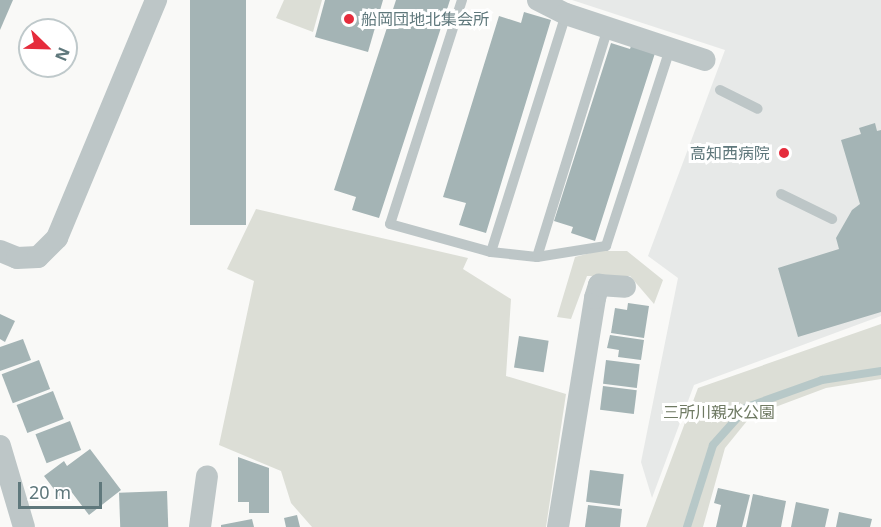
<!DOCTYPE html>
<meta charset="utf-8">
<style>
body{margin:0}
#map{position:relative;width:881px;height:527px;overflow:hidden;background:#f9f9f7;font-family:"Noto Sans","Noto Sans JP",sans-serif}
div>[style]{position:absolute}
.built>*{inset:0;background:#e7e9e8}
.green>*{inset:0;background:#dcded6}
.stream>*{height:8px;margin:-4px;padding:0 4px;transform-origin:4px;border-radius:4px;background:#b7c8c8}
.building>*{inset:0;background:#a4b4b5;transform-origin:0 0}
.lane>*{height:10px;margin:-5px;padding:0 5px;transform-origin:5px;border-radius:5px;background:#bdc6c7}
.street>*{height:22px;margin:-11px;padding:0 11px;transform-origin:11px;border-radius:11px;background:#bdc6c7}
.dots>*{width:16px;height:16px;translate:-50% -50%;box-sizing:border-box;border:3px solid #fff;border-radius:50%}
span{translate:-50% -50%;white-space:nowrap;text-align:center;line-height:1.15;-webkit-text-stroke:6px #fff;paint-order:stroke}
.poi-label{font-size:16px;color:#5f787c}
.left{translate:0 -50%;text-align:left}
.right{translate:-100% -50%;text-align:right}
.park-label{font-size:16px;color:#6f7a63}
.north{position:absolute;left:18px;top:18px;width:60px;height:60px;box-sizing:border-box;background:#fff;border:2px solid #bfc9cb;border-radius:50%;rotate:113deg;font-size:16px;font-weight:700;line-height:24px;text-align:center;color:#5f787c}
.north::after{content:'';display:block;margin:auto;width:21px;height:27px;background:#e52c3c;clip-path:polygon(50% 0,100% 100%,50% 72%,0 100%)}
.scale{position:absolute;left:18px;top:482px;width:84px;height:27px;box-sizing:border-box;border:3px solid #5f787c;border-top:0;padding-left:8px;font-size:18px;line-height:21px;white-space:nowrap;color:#5f787c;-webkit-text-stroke:4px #fff;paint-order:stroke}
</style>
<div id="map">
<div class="built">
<div style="clip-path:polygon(572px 0,881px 0,881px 316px,694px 385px,652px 498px,641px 462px,678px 278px,648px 256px,725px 50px)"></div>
</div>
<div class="green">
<div style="clip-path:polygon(284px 0,322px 0,313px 32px,276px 18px)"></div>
<div style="clip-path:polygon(256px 209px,468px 258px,463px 269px,511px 299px,506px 376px,566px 394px,546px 527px,312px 527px,291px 503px,281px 471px,219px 445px,254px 281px,227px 269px)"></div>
<div style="clip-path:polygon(598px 251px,627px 251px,663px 280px,654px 304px,630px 276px,587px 276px,571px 319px,557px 317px,575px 257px)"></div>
<div style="clip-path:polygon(881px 324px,881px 379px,826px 388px,751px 416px,725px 448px,703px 527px,646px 527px,698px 388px)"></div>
</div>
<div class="stream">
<div style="left:687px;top:527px;width:86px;rotate:-72.4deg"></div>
<div style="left:713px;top:445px;width:51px;rotate:-48.2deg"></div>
<div style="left:747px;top:407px;width:80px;rotate:-19.8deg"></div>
<div style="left:822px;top:380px;width:60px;rotate:-8.7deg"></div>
</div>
<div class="building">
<div style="clip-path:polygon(0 0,13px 0,0 30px)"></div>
<div style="left:190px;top:0;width:56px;height:225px"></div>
<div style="clip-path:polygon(325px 0,383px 0,368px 52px,315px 37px)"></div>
<div style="clip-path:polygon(396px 0,450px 0,379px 218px,352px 210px,356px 197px,334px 190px)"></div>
<div style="clip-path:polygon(524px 12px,551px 20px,486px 233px,459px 225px,466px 203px,443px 197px,499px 16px,521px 23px)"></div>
<div style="clip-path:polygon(611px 43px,630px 49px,632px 43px,656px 50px,595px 241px,571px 233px,573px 227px,554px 221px)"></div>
<div style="clip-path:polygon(875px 123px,877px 131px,881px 130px,881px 312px,798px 337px,778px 268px,839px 249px,836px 238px,852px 210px,860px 204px,841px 140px,861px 134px,859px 128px)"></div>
<div style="clip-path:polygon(628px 303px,649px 306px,644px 338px,611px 333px,615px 308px,627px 310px)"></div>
<div style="clip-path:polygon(0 314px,15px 321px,5px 342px,0 339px)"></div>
<div style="clip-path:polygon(610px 335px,644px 340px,641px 360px,618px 357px,619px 350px,607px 348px)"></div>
<div style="left:519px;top:336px;width:30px;height:32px;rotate:9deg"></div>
<div style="clip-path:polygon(23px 339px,31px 360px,0 371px,0 347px)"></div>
<div style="left:39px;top:360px;width:31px;height:40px;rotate:69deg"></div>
<div style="left:606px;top:360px;width:34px;height:24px;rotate:7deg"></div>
<div style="left:603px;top:386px;width:34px;height:24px;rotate:7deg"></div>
<div style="left:53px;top:391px;width:30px;height:39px;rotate:69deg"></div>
<div style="left:70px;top:421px;width:31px;height:37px;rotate:69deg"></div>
<div style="clip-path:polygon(90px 449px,121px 490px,89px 515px,70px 490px,60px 497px,44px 476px,64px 461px,67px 466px)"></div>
<div style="clip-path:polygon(238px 457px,269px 468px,269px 513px,249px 513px,249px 502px,238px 502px)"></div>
<div style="left:590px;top:470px;width:34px;height:32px;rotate:7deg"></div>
<div style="clip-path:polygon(718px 488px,750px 495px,742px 527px,716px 527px,721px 505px,714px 503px)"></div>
<div style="left:167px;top:491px;width:36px;height:48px;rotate:88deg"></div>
<div style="clip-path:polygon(753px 494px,786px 501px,781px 527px,746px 527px)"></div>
<div style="clip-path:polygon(796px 502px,829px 509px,825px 527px,791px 527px)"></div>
<div style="clip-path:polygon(588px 505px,622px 509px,620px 527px,585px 527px)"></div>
<div style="clip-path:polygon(839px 512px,872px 519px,870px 527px,836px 527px)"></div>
<div style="clip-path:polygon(297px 515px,300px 527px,286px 527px,284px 518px)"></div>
<div style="clip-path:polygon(252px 519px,254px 527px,221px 527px,221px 525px)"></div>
</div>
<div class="lane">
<div style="left:462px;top:0;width:235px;rotate:107.8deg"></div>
<div style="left:390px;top:224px;width:105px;rotate:15.5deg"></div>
<div style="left:491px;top:252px;width:46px;rotate:6.2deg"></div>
<div style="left:537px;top:257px;width:70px;rotate:-9.1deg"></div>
<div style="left:606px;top:246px;width:207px;rotate:-72deg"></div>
<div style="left:720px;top:90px;width:42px;rotate:26.6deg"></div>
<div style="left:781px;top:194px;width:57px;rotate:26.1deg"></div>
<div style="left:491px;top:252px;width:250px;rotate:-72.5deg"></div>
<div style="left:537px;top:257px;width:240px;rotate:-72.8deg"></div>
</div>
<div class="street">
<div style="left:538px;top:0;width:31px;rotate:27deg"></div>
<div style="left:566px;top:14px;width:146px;rotate:18.3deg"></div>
<div style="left:0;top:251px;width:18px;rotate:22deg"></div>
<div style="left:17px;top:258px;width:21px;rotate:-3deg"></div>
<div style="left:38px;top:257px;width:27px;rotate:-45deg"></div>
<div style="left:57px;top:238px;width:258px;rotate:-67.4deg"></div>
<div style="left:0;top:446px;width:84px;rotate:73.5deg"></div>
<div style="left:200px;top:527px;width:51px;rotate:-82.2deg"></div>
<div style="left:558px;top:527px;width:232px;rotate:-80.8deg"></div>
<div style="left:595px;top:298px;width:14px;rotate:-73deg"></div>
<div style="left:599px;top:285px;width:26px;rotate:4deg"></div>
</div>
<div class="dots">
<div style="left:349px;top:19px;background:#e52c3c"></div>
<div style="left:784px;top:153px;background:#e52c3c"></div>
</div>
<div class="poi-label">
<span class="left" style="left:361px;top:19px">船岡団地北集会所</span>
<span class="right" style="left:770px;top:153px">高知西病院</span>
</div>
<div class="park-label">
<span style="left:719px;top:412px">三所川親水公園</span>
</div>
<div class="north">N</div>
<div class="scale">20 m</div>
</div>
